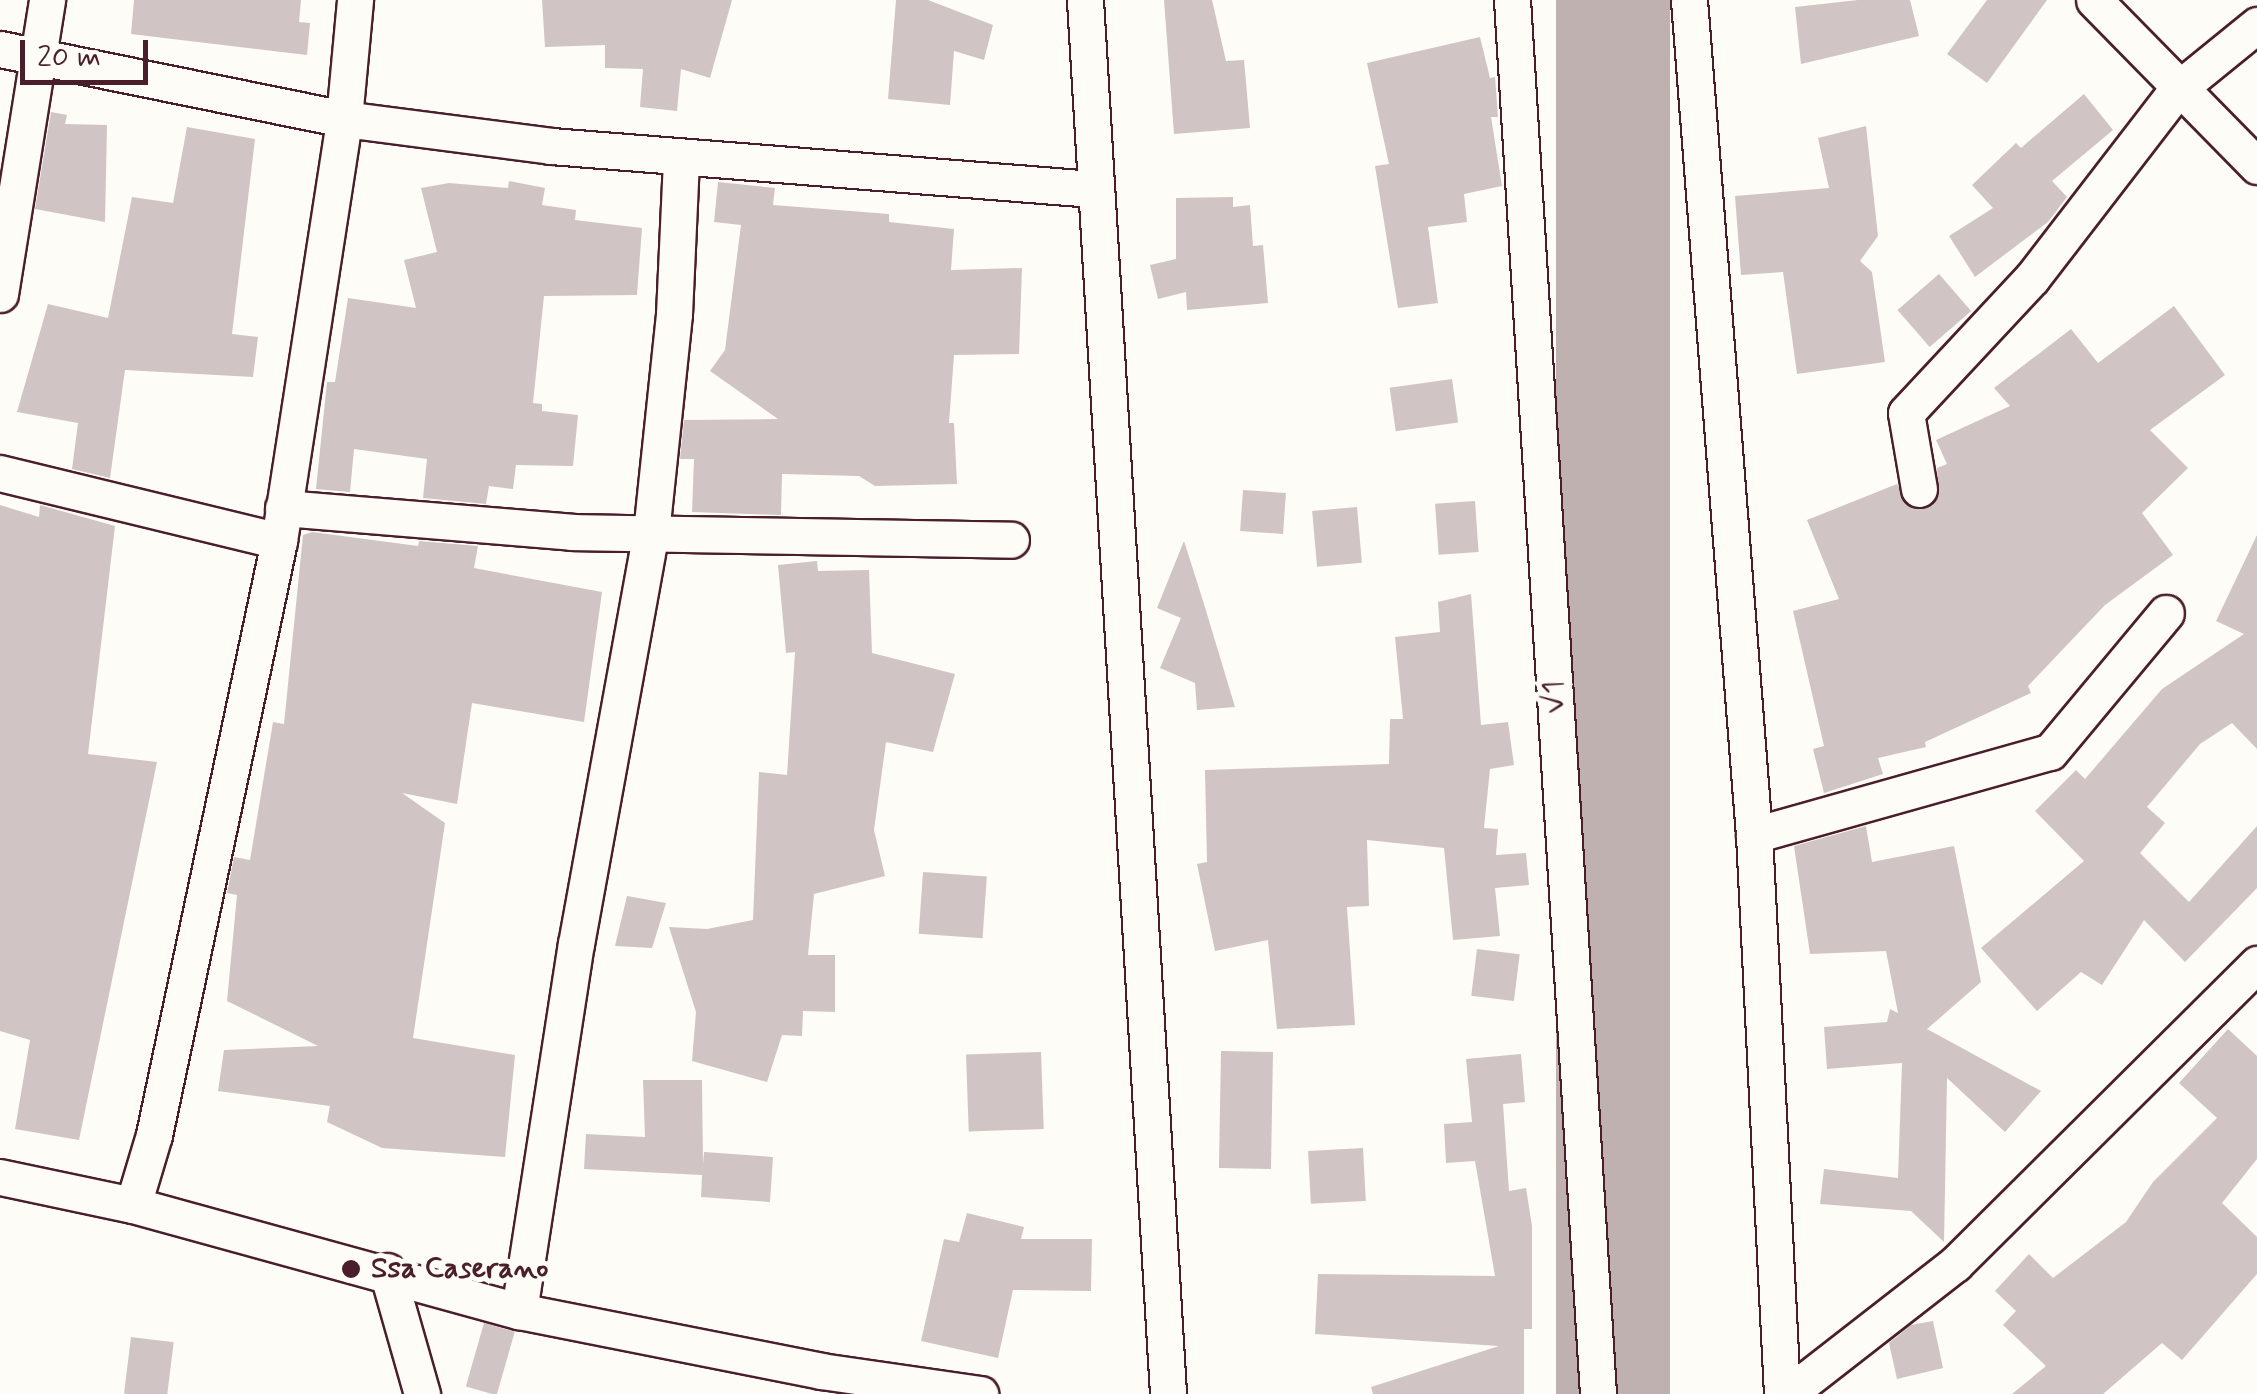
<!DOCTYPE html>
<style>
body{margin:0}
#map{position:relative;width:2257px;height:1394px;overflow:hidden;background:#fdfcf7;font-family:Mynerve,sans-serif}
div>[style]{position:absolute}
.water>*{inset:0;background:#c0b1b1;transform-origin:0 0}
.building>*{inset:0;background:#d0c5c4;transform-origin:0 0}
.roads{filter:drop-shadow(2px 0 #4a1f2b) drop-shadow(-2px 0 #4a1f2b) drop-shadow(0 2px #4a1f2b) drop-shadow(0 -2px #4a1f2b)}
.street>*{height:35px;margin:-17.5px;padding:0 17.5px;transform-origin:17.5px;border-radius:17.5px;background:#fdfcf7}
.dots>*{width:28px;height:28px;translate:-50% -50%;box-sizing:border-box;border:5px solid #fdfcf7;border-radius:50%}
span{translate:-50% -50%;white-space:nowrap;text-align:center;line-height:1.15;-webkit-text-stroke:10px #fdfcf7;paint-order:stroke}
.street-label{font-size:30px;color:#4a1f2b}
.poi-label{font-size:30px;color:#4a1f2b;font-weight:700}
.left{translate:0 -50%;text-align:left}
.scale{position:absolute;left:20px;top:40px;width:128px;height:45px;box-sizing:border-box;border:5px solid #4a1f2b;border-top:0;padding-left:12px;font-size:30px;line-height:35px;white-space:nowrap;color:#4a1f2b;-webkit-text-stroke:8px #fdfcf7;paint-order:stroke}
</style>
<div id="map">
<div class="water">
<div style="left:1556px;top:0;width:114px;height:1397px"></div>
</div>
<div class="building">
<div style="clip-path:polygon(134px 0,301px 0,299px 22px,310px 23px,307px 55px,131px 34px)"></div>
<div style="clip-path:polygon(542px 0,732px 0,710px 78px,681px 69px,677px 111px,640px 107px,643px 69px,605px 68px,605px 45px,545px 47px)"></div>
<div style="clip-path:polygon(896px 0,928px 0,993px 25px,984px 60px,954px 51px,950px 105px,888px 99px)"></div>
<div style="clip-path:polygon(1164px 0,1212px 0,1226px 61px,1244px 60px,1250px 128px,1174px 134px)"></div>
<div style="clip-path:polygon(1858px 0,1910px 0,1919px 36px,1801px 64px,1795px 7px)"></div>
<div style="clip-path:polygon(1987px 0,2047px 0,1987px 83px,1947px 54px)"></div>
<div style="clip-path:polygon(1480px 37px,1490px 78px,1495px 77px,1498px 117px,1491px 117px,1502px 186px,1464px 194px,1467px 222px,1428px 227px,1438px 303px,1398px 308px,1375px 166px,1389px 164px,1367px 63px)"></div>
<div style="clip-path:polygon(2084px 94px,2113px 130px,2052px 181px,2067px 197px,2048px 222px,1975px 277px,1949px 236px,1993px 208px,1972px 185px,2016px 143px,2021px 148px)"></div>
<div style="clip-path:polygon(51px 112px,67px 115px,65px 124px,107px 125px,105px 222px,35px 209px)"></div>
<div style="clip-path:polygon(1866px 126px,1878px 236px,1860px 261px,1872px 272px,1885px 362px,1797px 374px,1783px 272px,1741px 275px,1735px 196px,1829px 188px,1818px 138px)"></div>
<div style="clip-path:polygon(187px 127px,255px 139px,232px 334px,258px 337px,253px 377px,125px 370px,110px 478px,72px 469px,78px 423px,17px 412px,48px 304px,108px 318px,132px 197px,173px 203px)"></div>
<div style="clip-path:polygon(509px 181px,545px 188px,542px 205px,576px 210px,575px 220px,642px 228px,637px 295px,544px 296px,533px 403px,542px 404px,542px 411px,578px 415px,573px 466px,516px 465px,513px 489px,489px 486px,486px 504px,423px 498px,427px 459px,354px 449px,350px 492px,316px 489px,327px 382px,335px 382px,348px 298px,416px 308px,404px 260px,437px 252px,421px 188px,449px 183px,508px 188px)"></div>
<div style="clip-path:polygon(718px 182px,775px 188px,773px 205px,889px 214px,889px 222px,954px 229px,951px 270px,1022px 268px,1019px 354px,954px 355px,949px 423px,954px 423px,957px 484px,875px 486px,859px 476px,782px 474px,781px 515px,692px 512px,694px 459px,680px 459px,684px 420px,778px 419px,710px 371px,725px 350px,741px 225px,714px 222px)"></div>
<div style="clip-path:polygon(1233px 197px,1233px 207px,1250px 205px,1253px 246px,1263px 245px,1268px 303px,1187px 310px,1186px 292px,1158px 299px,1150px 265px,1176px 259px,1176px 198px)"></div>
<div style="left:1939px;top:274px;width:49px;height:55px;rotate:49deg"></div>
<div style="clip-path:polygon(2174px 306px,2225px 375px,2150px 430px,2188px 468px,2142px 513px,2173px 555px,2105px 605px,2028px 686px,2031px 693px,1925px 742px,1926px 747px,1878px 758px,1883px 774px,1824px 793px,1813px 749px,1824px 746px,1793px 611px,1839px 599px,1807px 520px,1897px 484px,1911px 508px,1932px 506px,1939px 495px,1937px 468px,1947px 464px,1936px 440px,2010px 406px,1994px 388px,2071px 329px,2098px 363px)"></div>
<div style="left:1452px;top:379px;width:44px;height:63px;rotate:82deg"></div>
<div style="left:1243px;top:490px;width:43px;height:41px;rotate:4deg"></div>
<div style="left:1475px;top:501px;width:51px;height:40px;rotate:86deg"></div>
<div style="clip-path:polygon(0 505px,39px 517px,40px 505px,115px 526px,88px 754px,157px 762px,79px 1140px,15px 1129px,30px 1040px,0 1031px)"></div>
<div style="left:1357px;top:507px;width:56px;height:45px;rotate:85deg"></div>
<div style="clip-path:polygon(312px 532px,418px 546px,419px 541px,478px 546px,474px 568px,602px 592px,584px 722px,472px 703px,457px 804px,402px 793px,445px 823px,413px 1038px,515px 1055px,505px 1157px,382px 1148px,327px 1122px,330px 1106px,218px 1091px,224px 1050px,318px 1046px,227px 1001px,237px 895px,227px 893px,234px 857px,250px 860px,273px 722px,284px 724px,303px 535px)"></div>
<div style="clip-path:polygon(2257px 535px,2257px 749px,2232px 723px,2200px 744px,2147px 807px,2165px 823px,2140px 853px,2189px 902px,2257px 826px,2257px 888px,2185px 962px,2144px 920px,2102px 985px,2081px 972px,2037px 1011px,1981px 948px,2084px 861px,2035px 811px,2076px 770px,2085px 779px,2162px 689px,2244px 634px,2216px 621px)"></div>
<div style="clip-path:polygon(1184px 541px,1204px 604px,1235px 707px,1197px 710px,1195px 683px,1160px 668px,1181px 618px,1157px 608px)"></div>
<div style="clip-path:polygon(817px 561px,818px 571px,869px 570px,872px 653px,955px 674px,933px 752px,886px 742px,874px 830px,885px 876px,814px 894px,808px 955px,835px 955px,835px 1012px,803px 1011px,802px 1036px,782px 1035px,767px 1082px,692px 1061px,696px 1012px,669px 927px,707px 929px,753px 920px,759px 772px,787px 775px,795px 652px,786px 653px,778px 565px)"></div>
<div style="clip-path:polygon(1471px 594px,1481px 725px,1508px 722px,1514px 765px,1490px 769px,1484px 828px,1498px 829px,1496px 855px,1526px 853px,1529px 885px,1495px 888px,1500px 936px,1453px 940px,1444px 848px,1367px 840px,1369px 906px,1347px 907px,1355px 1025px,1277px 1029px,1268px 940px,1215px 951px,1197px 864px,1207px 862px,1205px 770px,1389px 764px,1390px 719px,1403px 719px,1395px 637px,1440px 632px,1438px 602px)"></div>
<div style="clip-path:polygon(1866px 826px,1872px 862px,1954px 846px,1981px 982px,1927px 1029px,2041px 1091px,2005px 1132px,1947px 1078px,1944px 1242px,1911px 1211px,1820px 1204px,1824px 1169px,1898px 1178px,1902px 1063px,1827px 1069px,1824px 1027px,1887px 1022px,1890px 1009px,1898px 1013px,1886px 951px,1810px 954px,1794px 846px)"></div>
<div style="left:923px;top:872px;width:64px;height:62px;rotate:4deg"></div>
<div style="clip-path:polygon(627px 896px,666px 903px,652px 948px,615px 946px)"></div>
<div style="left:1477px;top:949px;width:43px;height:47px;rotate:7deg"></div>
<div style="clip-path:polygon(2228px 1029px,2257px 1056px,2257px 1159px,2222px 1203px,2257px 1237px,2257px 1274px,2182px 1360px,2162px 1343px,2103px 1394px,2012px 1394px,2046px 1366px,2003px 1325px,2016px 1311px,1995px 1291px,2029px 1254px,2053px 1278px,2126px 1222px,2153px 1182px,2217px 1118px,2179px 1083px)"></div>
<div style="left:1221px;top:1051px;width:52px;height:117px;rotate:1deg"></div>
<div style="left:1041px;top:1052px;width:77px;height:75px;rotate:88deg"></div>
<div style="clip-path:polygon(1521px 1054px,1525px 1102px,1503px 1104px,1509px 1191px,1526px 1188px,1532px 1226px,1532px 1329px,1524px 1329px,1524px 1394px,1373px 1394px,1371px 1387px,1499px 1346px,1315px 1334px,1318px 1274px,1495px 1276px,1475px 1161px,1446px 1163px,1444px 1124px,1472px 1122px,1466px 1059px)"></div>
<div style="clip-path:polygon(643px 1080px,702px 1080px,703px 1164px,704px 1152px,773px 1157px,770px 1202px,701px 1197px,702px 1175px,584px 1169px,586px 1134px,645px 1137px)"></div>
<div style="left:1363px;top:1148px;width:53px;height:55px;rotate:87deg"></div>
<div style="clip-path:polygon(967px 1213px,1024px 1227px,1021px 1239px,1092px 1239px,1091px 1291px,1013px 1290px,998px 1358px,921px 1341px,944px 1239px,959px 1242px)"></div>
<div style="clip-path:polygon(1933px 1321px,1943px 1368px,1897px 1379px,1889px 1343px,1911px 1325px)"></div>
<div style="left:484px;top:1323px;width:32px;height:66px;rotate:16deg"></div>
<div style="left:131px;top:1337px;width:43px;height:57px;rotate:7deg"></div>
</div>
<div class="roads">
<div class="street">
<div style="left:1085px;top:0;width:1396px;rotate:86.59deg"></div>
<div style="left:1512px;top:0;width:1397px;rotate:86.47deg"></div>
<div style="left:1689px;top:0;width:838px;rotate:85.55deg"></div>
<div style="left:1754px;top:835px;width:560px;rotate:87.13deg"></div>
<div style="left:2094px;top:0;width:233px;rotate:45.5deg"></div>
<div style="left:0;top:49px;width:351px;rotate:11.5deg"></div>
<div style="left:344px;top:119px;width:209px;rotate:7.4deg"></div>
<div style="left:551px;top:146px;width:543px;rotate:4.54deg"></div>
<div style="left:0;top:294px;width:298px;rotate:-80.9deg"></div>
<div style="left:0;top:473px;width:287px;rotate:13.7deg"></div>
<div style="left:1919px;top:489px;width:77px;rotate:-99.7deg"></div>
<div style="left:1906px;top:413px;width:185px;rotate:-47deg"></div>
<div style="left:2032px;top:278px;width:237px;rotate:-52.4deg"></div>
<div style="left:2177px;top:90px;width:103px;rotate:-39.1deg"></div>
<div style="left:283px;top:508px;width:290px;rotate:4.7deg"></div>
<div style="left:572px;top:532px;width:439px;rotate:1deg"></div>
<div style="left:1754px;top:835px;width:307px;rotate:-15.7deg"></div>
<div style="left:2050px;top:752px;width:181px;rotate:-50.2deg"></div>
<div style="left:0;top:1177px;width:136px;rotate:11.9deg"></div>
<div style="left:133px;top:1205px;width:73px;rotate:-73.3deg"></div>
<div style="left:154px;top:1135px;width:607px;rotate:-78.12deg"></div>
<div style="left:279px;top:541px;width:427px;rotate:-81.2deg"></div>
<div style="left:344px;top:119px;width:120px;rotate:-84.7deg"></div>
<div style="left:133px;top:1205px;width:400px;rotate:15.4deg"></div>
<div style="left:519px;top:1311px;width:308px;rotate:11.2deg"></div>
<div style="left:821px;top:1371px;width:161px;rotate:8.2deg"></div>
<div style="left:387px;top:1271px;width:128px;rotate:74.1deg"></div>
<div style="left:519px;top:1311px;width:371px;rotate:-81.2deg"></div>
<div style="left:576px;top:944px;width:418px;rotate:-79.7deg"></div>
<div style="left:651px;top:533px;width:220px;rotate:-84deg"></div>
<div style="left:674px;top:314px;width:156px;rotate:-87.4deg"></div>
<div style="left:1788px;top:1394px;width:212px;rotate:-37.9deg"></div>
<div style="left:1955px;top:1264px;width:426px;rotate:-44.8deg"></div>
</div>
</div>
<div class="dots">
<div style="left:351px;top:1269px;background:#4a1f2b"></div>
</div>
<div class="street-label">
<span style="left:1555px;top:697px;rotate:-94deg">V1</span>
</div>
<div class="poi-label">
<span class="left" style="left:371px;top:1269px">Ssa Caserano</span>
</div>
<div class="scale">20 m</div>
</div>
